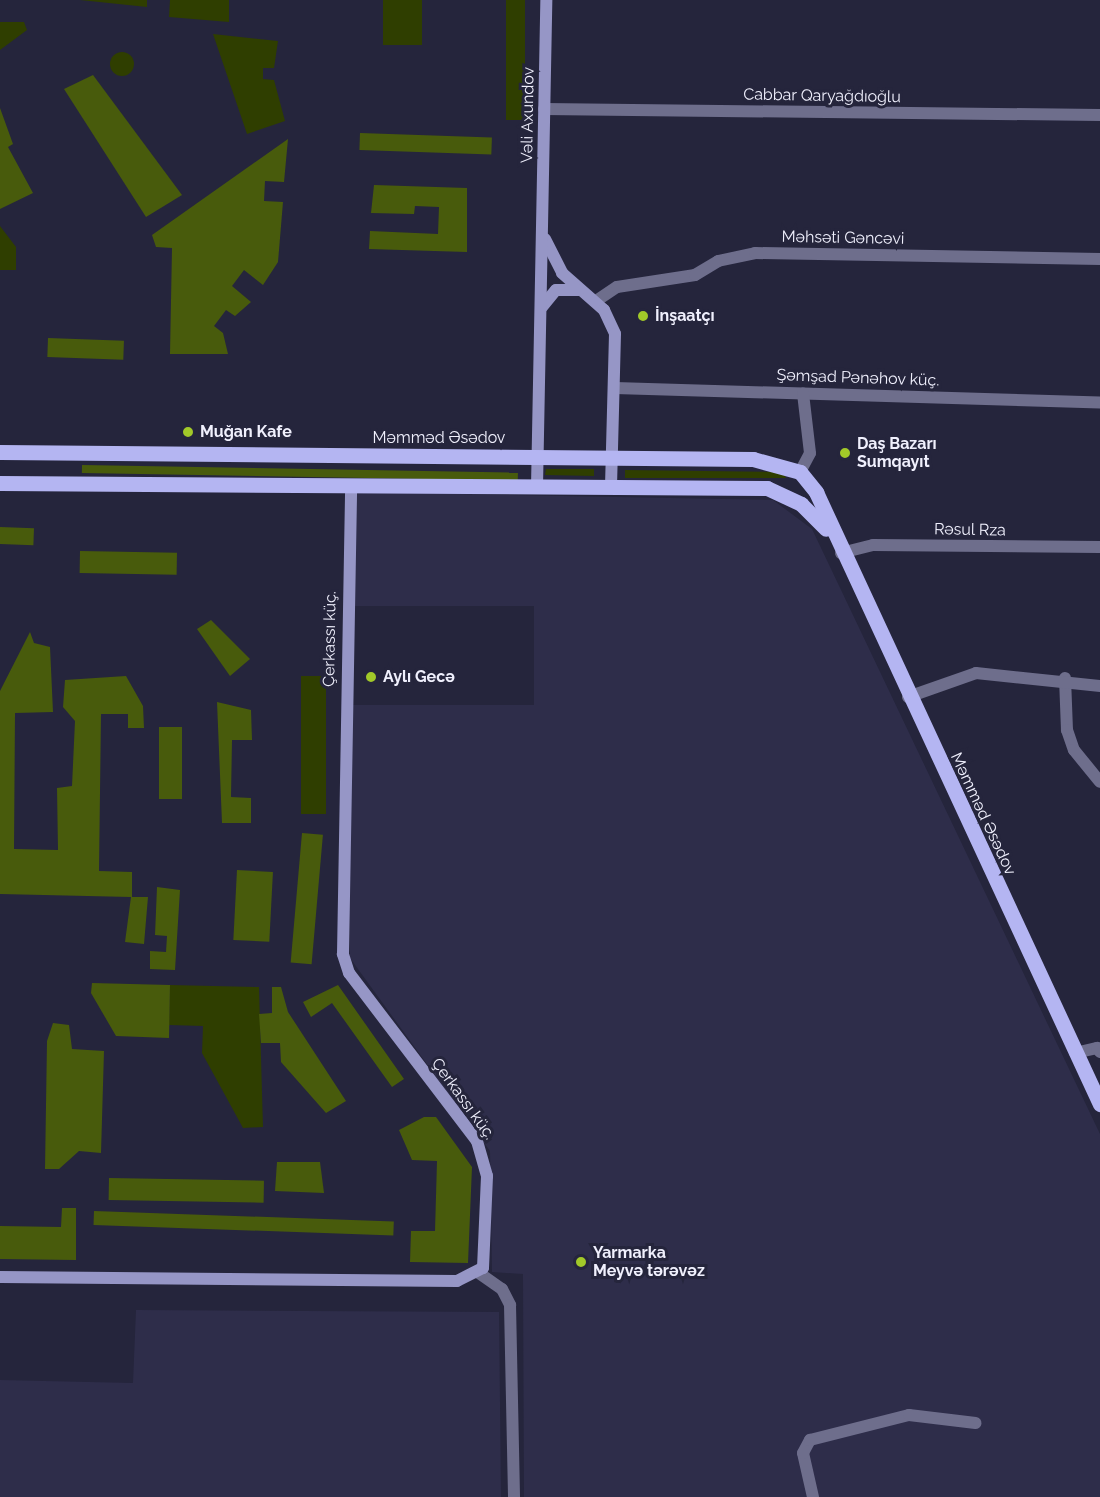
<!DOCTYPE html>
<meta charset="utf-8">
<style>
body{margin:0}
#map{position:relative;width:1100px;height:1497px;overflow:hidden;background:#25253c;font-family:Raleway,sans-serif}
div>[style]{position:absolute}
.built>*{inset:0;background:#2e2d4a}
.green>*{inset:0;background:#2f3e00;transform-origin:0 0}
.round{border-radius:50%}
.forest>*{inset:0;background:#485b0c;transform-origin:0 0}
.street>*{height:12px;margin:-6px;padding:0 6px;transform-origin:6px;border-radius:6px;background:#6e6e8c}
.secondary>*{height:12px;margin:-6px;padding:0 6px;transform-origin:6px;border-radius:6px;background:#9696c6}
.primary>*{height:15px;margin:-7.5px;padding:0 7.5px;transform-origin:7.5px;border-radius:7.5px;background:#b4b5f2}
.dots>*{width:16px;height:16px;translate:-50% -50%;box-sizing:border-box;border:3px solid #25253c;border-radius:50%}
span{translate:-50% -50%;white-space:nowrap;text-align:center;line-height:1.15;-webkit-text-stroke:6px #25253c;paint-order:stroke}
.street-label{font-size:16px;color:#f0f0fd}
.poi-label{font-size:16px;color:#f0f0fd;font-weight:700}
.left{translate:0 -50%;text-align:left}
</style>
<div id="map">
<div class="built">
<div style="clip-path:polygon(354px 492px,773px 500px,812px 529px,1100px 1134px,1100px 1497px,524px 1497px,523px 1274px,492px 1272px,490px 1151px,350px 958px,347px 705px,534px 705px,534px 606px,351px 606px)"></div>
<div style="clip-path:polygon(136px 1310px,499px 1312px,501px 1497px,0 1497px,0 1380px,133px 1383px)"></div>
</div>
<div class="green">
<div style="clip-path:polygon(80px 0,147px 0,147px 7px)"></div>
<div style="clip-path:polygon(170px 0,229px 0,229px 22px,169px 17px)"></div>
<div style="left:383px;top:0;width:39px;height:45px"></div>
<div style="left:506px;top:0;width:19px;height:120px"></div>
<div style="clip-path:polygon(0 22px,24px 22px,27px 30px,0 50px)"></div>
<div style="clip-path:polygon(213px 34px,278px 41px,274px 68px,263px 68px,263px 79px,274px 80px,285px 121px,247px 134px)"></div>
<div class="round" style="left:110px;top:52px;width:24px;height:24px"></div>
<div style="clip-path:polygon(0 226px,16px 247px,16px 270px,0 270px)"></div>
<div style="clip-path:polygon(546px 469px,594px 469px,594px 476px,545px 475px)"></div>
<div style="clip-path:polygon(625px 470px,783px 472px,786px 478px,625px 478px)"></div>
<div style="left:301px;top:676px;width:25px;height:138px"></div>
<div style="clip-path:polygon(170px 985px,259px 987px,263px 1127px,243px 1128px,202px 1053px,203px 1026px,169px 1025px)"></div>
</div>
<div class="forest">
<div style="clip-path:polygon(93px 75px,182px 195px,146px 217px,64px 89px)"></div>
<div style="clip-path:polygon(0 108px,13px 144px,8px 147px,33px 193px,0 209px)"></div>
<div style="left:360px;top:133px;width:132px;height:17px;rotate:2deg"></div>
<div style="clip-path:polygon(288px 139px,284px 182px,265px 181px,264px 201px,283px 202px,278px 262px,263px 285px,244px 270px,232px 286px,251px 302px,235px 316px,226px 310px,214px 326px,223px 333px,228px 354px,170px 354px,172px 248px,156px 247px,152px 235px)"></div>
<div style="clip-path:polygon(374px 185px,467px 188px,467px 252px,369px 249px,370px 231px,438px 234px,439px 207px,415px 206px,414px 214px,371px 213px)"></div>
<div style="left:48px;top:338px;width:76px;height:19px;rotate:2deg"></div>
<div style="left:82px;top:465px;width:436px;height:8px;rotate:1deg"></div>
<div style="left:0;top:527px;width:34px;height:17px;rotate:2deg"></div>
<div style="left:80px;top:551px;width:97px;height:22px;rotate:1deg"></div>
<div style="clip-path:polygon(211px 620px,250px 659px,230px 676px,197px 629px)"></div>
<div style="clip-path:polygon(30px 632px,34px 643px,50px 647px,53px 712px,15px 713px,14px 849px,58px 850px,57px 788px,72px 786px,75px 721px,63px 707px,65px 680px,126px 676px,143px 706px,144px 728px,128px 728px,128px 714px,101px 714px,99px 871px,132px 872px,132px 897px,148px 897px,144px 944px,125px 942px,131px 897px,0 894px,0 691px)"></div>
<div style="clip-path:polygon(217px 702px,251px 710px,252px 740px,232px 740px,231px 797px,251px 798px,251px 823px,222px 823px)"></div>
<div style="left:159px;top:727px;width:23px;height:72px"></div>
<div style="left:302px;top:833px;width:21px;height:130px;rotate:5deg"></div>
<div style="left:237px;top:870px;width:36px;height:70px;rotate:3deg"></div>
<div style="clip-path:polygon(157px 887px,180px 890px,175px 970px,150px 969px,150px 951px,166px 952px,167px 936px,155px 935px)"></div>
<div style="clip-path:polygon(92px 983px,170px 985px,169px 1038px,116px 1036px,91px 993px)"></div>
<div style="clip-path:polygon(338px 985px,404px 1079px,392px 1087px,332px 1003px,311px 1017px,303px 1002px)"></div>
<div style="clip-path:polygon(272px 987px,281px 987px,288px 1012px,346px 1101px,326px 1113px,281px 1062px,280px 1043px,261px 1043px,259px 1014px,272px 1013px)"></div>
<div style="clip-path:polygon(53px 1023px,69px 1025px,72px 1049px,104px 1051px,101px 1153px,79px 1151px,59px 1169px,45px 1169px,47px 1041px)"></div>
<div style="clip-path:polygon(424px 1117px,436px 1117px,472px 1167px,468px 1263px,410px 1262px,411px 1231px,435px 1231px,437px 1161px,412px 1160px,399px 1130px)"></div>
<div style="clip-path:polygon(277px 1162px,320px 1162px,324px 1193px,275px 1191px)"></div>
<div style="left:109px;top:1178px;width:155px;height:22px;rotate:1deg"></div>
<div style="clip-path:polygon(62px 1208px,76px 1208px,76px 1260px,0 1259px,0 1226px,61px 1227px)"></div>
<div style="left:94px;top:1211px;width:300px;height:14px;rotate:2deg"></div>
</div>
<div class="street">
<div style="left:544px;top:109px;width:556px;rotate:0.62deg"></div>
<div style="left:596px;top:301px;width:25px;rotate:-34deg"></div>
<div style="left:617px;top:287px;width:79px;rotate:-8.7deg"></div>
<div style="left:695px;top:275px;width:27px;rotate:-31deg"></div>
<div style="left:718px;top:261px;width:38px;rotate:-12deg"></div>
<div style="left:755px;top:253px;width:345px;rotate:1deg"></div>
<div style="left:615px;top:388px;width:485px;rotate:1.7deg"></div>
<div style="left:800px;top:472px;width:21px;rotate:-62deg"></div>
<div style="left:810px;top:453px;width:60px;rotate:-96.7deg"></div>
<div style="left:841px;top:553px;width:33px;rotate:-14deg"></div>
<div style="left:873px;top:545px;width:227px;rotate:0.5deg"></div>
<div style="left:1065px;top:678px;width:52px;rotate:87.8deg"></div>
<div style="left:1067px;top:730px;width:21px;rotate:71deg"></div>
<div style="left:1074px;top:750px;width:41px;rotate:50.9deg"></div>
<div style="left:908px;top:697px;width:72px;rotate:-19.4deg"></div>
<div style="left:976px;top:673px;width:125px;rotate:6deg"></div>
<div style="left:1075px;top:1053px;width:23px;rotate:-13deg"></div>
<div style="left:1097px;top:1048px;width:5px;rotate:53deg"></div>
<div style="left:479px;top:1273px;width:28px;rotate:35deg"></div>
<div style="left:502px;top:1289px;width:18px;rotate:63deg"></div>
<div style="left:510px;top:1305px;width:192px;rotate:88.8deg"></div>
<div style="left:813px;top:1497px;width:45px;rotate:-102.8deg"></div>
<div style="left:803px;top:1453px;width:15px;rotate:-62deg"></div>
<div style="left:810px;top:1440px;width:102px;rotate:-14.2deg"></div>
<div style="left:909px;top:1415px;width:67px;rotate:6.8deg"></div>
</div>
<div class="secondary">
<div style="left:545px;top:239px;width:38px;rotate:63deg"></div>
<div style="left:562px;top:273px;width:56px;rotate:41.4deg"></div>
<div style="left:604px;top:310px;width:26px;rotate:65deg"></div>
<div style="left:615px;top:334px;width:153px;rotate:91.5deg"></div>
<div style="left:542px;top:307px;width:22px;rotate:-51deg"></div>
<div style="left:556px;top:290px;width:23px"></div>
<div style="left:537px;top:487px;width:487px;rotate:-88.9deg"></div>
<div style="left:0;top:1277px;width:457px;rotate:0.5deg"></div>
<div style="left:457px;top:1281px;width:29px;rotate:-27deg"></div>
<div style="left:483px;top:1268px;width:92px;rotate:-87.5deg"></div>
<div style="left:487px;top:1176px;width:36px;rotate:-106deg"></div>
<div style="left:477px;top:1141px;width:211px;rotate:-127.3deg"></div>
<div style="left:349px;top:973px;width:20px;rotate:-108deg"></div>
<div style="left:343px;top:954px;width:468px;rotate:-89deg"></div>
</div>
<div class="primary">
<div style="left:0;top:452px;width:753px;rotate:0.53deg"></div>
<div style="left:753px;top:459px;width:49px;rotate:15.5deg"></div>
<div style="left:800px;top:472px;width:26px;rotate:51deg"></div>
<div style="left:816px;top:492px;width:675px;rotate:65.11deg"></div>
<div style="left:0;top:483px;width:767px;rotate:0.37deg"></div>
<div style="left:767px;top:488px;width:38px;rotate:25deg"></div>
<div style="left:801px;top:504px;width:35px;rotate:45deg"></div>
</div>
<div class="dots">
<div style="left:643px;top:316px;background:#a2c929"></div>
<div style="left:188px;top:432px;background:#a2c929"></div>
<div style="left:845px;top:453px;background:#a2c929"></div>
<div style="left:371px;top:677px;background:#a2c929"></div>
<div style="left:581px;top:1262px;background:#a2c929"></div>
</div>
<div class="street-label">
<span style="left:822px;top:96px;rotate:1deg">Cabbar Qaryağdıoğlu</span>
<span style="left:528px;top:115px;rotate:-89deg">Vəli Axundov</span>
<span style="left:843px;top:238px;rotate:1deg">Məhsəti Gəncəvi</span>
<span style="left:858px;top:378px;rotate:2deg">Şəmşad Pənəhov küç.</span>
<span style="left:439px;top:438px">Məmməd Əsədov</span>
<span style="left:970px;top:530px;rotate:1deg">Rəsul Rza</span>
<span style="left:330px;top:639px;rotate:-89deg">Çerkassı küç.</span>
<span style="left:983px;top:814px;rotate:65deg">Məmməd Əsədov</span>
<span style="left:463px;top:1099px;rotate:54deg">Çerkassı küç.</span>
</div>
<div class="poi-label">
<span class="left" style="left:655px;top:316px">İnşaatçı</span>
<span class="left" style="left:200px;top:432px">Muğan Kafe</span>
<span class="left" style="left:857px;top:453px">Daş Bazarı<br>Sumqayıt</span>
<span class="left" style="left:383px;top:677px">Aylı Gecə</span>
<span class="left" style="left:593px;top:1262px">Yarmarka<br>Meyvә tәrәvәz</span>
</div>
</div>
